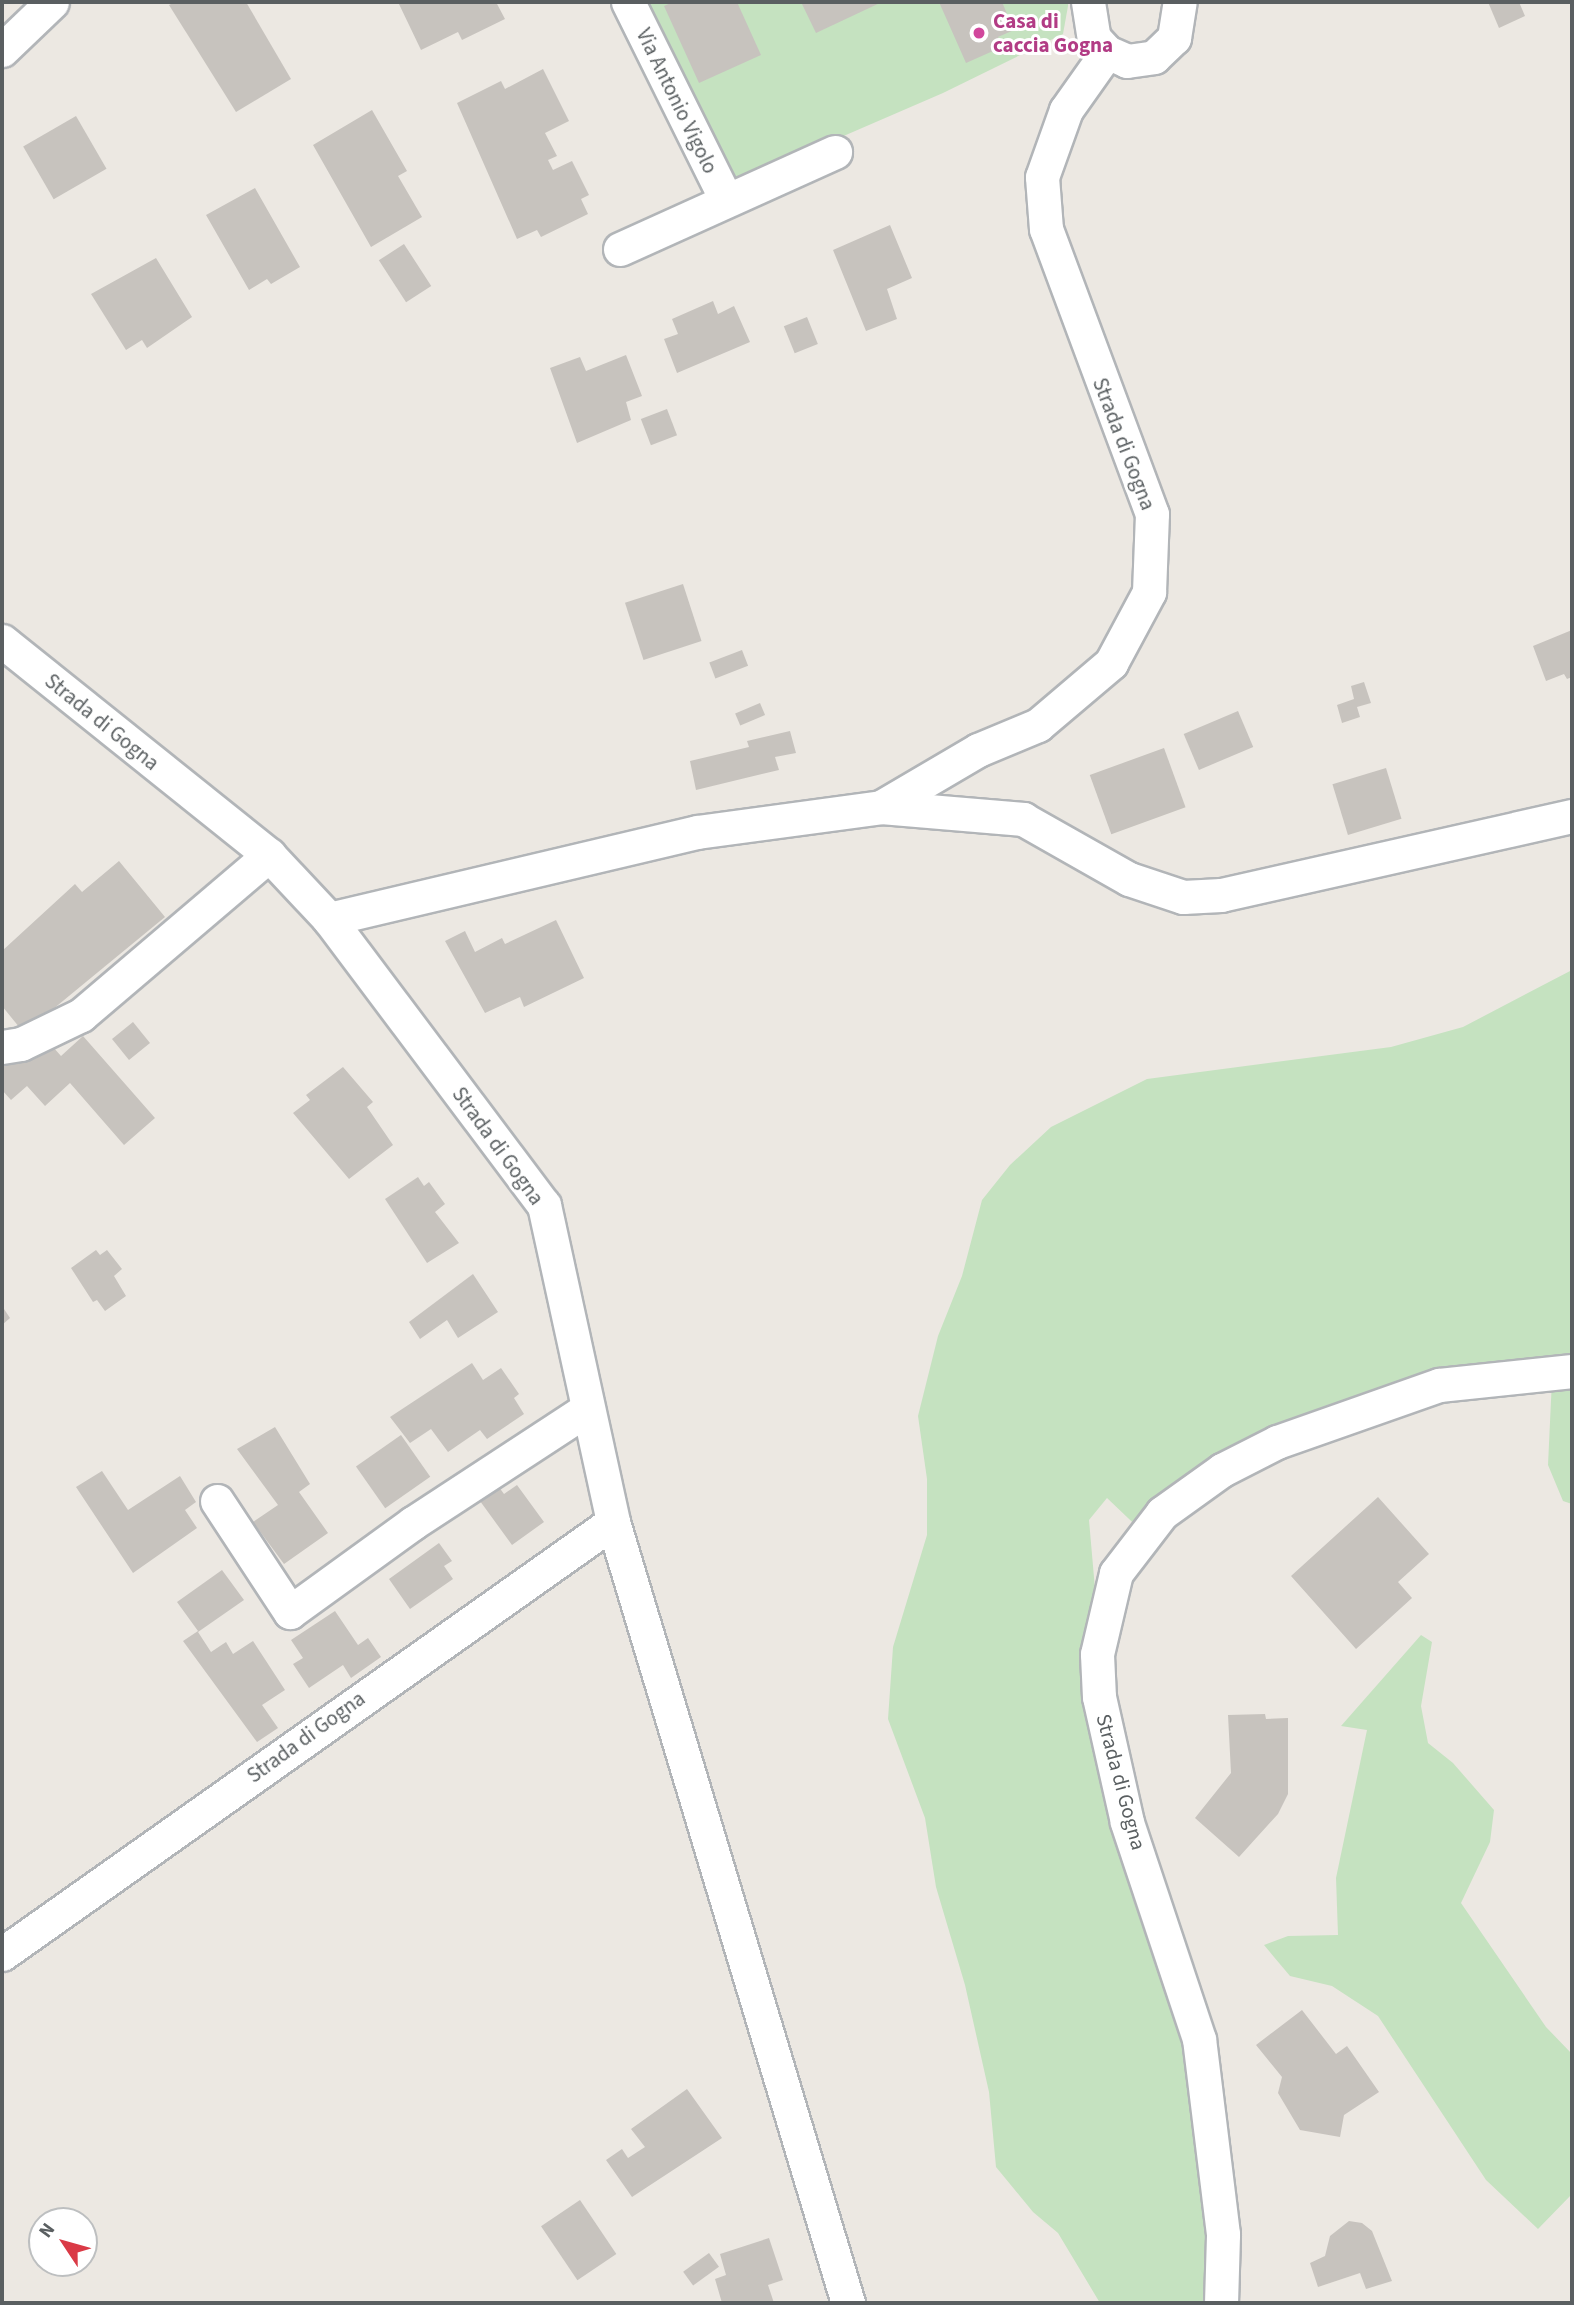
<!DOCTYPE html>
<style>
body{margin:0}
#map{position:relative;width:1574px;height:2305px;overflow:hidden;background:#ece8e2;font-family:"Source Sans 3",sans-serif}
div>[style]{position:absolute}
.green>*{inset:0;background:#c5e2c0}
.building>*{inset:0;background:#c7c3be;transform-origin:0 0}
.roads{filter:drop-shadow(2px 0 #b2b5b8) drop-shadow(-2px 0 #b2b5b8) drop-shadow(0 2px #b2b5b8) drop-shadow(0 -2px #b2b5b8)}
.minor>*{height:33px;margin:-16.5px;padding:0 16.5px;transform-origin:16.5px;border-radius:16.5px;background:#fff}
.dots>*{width:19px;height:19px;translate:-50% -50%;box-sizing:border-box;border:4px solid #fff;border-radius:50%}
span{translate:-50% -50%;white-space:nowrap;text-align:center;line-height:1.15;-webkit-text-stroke:6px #fff;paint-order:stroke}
.hotel-label{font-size:21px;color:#b23c85;font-weight:700}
.left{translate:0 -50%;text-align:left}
.street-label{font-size:21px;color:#5a5f61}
.frame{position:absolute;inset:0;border:4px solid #5a5f61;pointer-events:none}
.north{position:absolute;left:28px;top:2207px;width:70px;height:70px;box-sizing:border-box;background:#fff;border:2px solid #bdbfc0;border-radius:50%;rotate:306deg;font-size:19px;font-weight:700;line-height:28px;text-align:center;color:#5a5f61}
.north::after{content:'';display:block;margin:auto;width:24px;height:32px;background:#da3a46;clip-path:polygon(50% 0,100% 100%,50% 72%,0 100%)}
</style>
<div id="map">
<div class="green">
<div style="clip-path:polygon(636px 2px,1068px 2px,1068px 6px,1063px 34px,943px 93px,721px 189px)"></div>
<div style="clip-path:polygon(1572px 970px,1572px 1504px,1563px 1501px,1548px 1465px,1552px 1379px,1274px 1434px,1149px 1538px,1107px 1498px,1089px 1520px,1100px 1646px,1200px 2065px,1211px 2303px,1100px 2303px,1058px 2233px,1033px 2212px,996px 2167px,989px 2092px,965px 1985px,936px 1887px,925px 1818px,888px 1719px,893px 1647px,927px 1535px,927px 1479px,918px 1416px,938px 1336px,962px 1276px,982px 1200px,1010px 1165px,1051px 1127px,1147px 1079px,1391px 1047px,1463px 1027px)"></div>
<div style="clip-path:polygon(1421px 1635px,1432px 1642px,1421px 1706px,1428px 1743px,1453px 1763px,1494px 1810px,1490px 1842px,1461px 1903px,1546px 2027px,1572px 2054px,1572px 2194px,1538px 2229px,1486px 2180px,1378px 2016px,1332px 1986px,1290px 1976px,1264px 1945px,1288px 1936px,1338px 1935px,1336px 1878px,1367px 1730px,1341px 1726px)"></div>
</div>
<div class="building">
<div style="clip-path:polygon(175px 2px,246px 2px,291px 79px,236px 112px,169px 5px)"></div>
<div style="clip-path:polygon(398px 2px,496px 2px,505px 19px,462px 40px,458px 32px,421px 50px)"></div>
<div style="clip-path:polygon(673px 2px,737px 2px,761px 55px,699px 83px,664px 6px)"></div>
<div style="clip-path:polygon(801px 2px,882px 2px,816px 33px)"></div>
<div style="clip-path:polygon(939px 2px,1002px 2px,1014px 30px,998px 37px,1002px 47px,966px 63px)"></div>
<div style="clip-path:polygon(1488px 2px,1519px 2px,1525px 16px,1499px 28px)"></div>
<div style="clip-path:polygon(543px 69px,569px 121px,545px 133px,557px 156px,548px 160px,553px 170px,572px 161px,589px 195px,581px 199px,588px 214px,541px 237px,537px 230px,517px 239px,457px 103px,501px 81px,505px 89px)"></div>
<div style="clip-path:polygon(372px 110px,407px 171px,398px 176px,422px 217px,371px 247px,313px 145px)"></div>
<div style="left:76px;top:116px;width:61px;height:61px;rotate:60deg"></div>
<div style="clip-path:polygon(255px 188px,300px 267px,271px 284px,267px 279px,249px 290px,206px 215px)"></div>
<div style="clip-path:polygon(890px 225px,912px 278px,887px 289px,897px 319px,866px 331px,833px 250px)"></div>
<div style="left:404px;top:244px;width:50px;height:30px;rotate:57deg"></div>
<div style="clip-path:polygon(156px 258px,192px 317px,147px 348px,142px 340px,126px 350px,91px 294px)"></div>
<div style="clip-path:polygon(713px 301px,718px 314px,734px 306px,750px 342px,677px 373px,664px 339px,678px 334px,672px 319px)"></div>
<div style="left:807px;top:317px;width:29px;height:25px;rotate:68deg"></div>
<div style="clip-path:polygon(626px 355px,642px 396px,626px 402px,631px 420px,577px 443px,550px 368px,580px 357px,586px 371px)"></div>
<div style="left:667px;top:409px;width:28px;height:28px;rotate:69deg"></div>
<div style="left:683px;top:584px;width:60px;height:61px;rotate:72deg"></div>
<div style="clip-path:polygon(1572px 630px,1572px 677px,1567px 679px,1564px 674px,1546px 681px,1533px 646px)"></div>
<div style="left:742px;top:650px;width:17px;height:35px;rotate:69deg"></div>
<div style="clip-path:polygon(1364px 682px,1371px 703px,1357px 707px,1360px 717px,1342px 723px,1337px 705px,1354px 699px,1351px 686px)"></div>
<div style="left:760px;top:703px;width:13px;height:27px;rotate:67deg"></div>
<div style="left:1238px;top:711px;width:39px;height:59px;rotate:67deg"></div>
<div style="clip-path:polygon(790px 731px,796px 753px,775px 757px,779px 770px,696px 790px,690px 761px,749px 747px,747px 741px)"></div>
<div style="left:1164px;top:748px;width:63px;height:79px;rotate:70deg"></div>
<div style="left:1386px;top:768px;width:53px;height:56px;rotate:73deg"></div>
<div style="clip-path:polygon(119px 861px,165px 917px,24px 1033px,2px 1006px,2px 951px,75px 884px,82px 892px)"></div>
<div style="clip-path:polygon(556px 920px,584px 978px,524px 1007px,520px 997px,485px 1013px,445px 941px,465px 931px,475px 952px,502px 938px,505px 944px)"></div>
<div style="left:133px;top:1022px;width:27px;height:27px;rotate:51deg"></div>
<div style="clip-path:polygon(83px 1036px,155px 1118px,124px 1145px,70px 1083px,45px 1106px,27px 1086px,11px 1100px,2px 1090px,2px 1068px,18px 1053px,45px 1038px,61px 1056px)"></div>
<div style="clip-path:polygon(343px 1067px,373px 1102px,367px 1107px,393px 1145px,349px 1179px,293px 1113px,310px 1100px,306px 1095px)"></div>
<div style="clip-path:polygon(418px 1177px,424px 1186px,429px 1182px,445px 1204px,435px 1212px,459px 1243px,427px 1263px,385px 1199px)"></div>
<div style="clip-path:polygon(96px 1250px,100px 1255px,107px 1250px,122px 1269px,114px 1276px,126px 1296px,105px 1311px,97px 1300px,93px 1302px,71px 1268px)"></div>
<div style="clip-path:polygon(473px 1274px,498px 1312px,458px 1338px,447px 1320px,420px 1339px,409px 1322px)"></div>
<div style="clip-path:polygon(2px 1306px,10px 1318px,2px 1325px)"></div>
<div style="clip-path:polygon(472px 1363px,483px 1380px,501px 1368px,519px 1394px,514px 1398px,524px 1414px,487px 1439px,480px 1430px,448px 1452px,431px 1429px,410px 1443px,390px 1417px)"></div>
<div style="clip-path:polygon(275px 1427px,310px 1484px,299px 1492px,328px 1533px,284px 1564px,253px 1522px,278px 1505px,237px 1449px)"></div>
<div style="left:401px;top:1435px;width:51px;height:55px;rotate:55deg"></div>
<div style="clip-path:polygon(102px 1471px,128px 1510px,180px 1476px,196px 1502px,185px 1510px,197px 1528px,133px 1573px,76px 1487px)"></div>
<div style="clip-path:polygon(491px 1476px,504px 1494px,517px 1485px,544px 1522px,512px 1545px,472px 1490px)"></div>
<div style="clip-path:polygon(1378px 1497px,1429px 1554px,1398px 1582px,1412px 1598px,1356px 1649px,1291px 1576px)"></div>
<div style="clip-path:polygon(439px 1543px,452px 1561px,444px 1566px,453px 1579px,410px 1609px,389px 1579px)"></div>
<div style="clip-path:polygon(222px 1570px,244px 1600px,198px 1632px,211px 1652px,226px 1642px,233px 1654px,253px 1641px,285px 1690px,262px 1705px,278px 1728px,257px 1742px,183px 1641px,198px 1631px,177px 1602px)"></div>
<div style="clip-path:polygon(335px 1611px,358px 1645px,368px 1638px,381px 1657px,351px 1678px,343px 1665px,309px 1688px,293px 1664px,303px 1658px,291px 1640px)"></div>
<div style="clip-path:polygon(1265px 1714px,1266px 1719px,1288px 1718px,1288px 1794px,1278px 1814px,1239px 1857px,1195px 1818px,1231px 1773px,1228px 1715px)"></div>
<div style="clip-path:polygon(1302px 2010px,1336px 2054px,1347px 2046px,1379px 2092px,1344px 2115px,1340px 2137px,1300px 2130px,1278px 2093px,1282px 2077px,1256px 2045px)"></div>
<div style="clip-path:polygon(687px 2089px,722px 2138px,632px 2197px,606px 2160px,622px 2149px,628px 2158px,645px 2147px,631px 2129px)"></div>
<div style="left:580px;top:2200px;width:65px;height:47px;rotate:56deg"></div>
<div style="clip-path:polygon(1349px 2221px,1362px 2223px,1372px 2231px,1392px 2281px,1366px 2289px,1360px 2273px,1318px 2287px,1310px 2263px,1325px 2256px,1330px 2236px)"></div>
<div style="clip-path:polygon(769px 2238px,783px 2280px,768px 2285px,774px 2303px,722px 2303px,715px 2279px,726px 2275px,720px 2254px)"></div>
<div style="left:709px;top:2253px;width:17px;height:32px;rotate:54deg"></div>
</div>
<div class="roads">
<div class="minor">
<div style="left:628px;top:2px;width:220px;rotate:63.6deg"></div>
<div style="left:1088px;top:2px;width:36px;rotate:81deg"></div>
<div style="left:1094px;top:38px;width:19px;rotate:47deg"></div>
<div style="left:1107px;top:52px;width:22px;rotate:24deg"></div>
<div style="left:1127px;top:61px;width:27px;rotate:-8deg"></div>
<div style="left:1154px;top:57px;width:28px;rotate:-44deg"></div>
<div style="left:1174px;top:38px;width:36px;rotate:-81deg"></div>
<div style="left:2px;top:50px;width:69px;rotate:-43.8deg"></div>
<div style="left:620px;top:249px;width:236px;rotate:-24.3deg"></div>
<div style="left:2px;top:641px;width:342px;rotate:38.7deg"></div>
<div style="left:269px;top:855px;width:88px;rotate:46.8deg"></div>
<div style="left:329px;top:919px;width:358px;rotate:53.1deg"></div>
<div style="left:544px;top:1205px;width:324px;rotate:77.7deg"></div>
<div style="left:613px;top:1522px;width:816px;rotate:73.25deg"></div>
<div style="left:881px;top:807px;width:113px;rotate:-30.4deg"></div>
<div style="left:978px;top:750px;width:65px;rotate:-22.6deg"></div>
<div style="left:1038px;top:725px;width:96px;rotate:-40.3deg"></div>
<div style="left:1111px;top:663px;width:81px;rotate:-61.8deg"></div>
<div style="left:1149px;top:592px;width:78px;rotate:-87.8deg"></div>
<div style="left:1152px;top:514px;width:304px;rotate:-110.4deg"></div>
<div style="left:1046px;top:229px;width:52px;rotate:-94.4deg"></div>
<div style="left:1042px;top:177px;width:71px;rotate:-70.3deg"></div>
<div style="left:1066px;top:110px;width:71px;rotate:-54.7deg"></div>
<div style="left:329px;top:919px;width:378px;rotate:-13.3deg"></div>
<div style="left:697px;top:832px;width:186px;rotate:-7.7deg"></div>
<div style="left:881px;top:807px;width:143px;rotate:4.8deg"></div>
<div style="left:1023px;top:819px;width:122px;rotate:29.5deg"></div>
<div style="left:1129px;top:879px;width:57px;rotate:18.4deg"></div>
<div style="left:1183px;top:897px;width:38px;rotate:-3deg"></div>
<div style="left:1221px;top:895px;width:360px;rotate:-12.7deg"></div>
<div style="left:2px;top:1047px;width:19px;rotate:-9deg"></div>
<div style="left:21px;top:1044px;width:67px;rotate:-25.8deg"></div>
<div style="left:81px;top:1015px;width:247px;rotate:-40.4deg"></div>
<div style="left:217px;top:1501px;width:133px;rotate:56.7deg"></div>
<div style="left:290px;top:1612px;width:152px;rotate:-35.9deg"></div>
<div style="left:413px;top:1523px;width:208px;rotate:-33.2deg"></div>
<div style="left:2px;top:1954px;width:748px;rotate:-35.26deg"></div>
<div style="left:1221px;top:2303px;width:69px;rotate:-88.3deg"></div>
<div style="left:1223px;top:2234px;width:196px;rotate:-97deg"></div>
<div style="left:1199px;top:2039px;width:229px;rotate:-108.4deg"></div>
<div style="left:1127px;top:1822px;width:128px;rotate:-102.6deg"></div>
<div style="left:1099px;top:1697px;width:43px;rotate:-92.7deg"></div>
<div style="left:1097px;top:1654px;width:83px;rotate:-76.8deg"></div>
<div style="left:1116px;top:1573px;width:76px;rotate:-52.5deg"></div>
<div style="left:1162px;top:1513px;width:74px;rotate:-35.6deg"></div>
<div style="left:1222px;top:1470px;width:62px;rotate:-27deg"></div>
<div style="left:1277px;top:1442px;width:172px;rotate:-19.4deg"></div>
<div style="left:1439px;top:1385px;width:134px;rotate:-6deg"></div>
</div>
</div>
<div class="dots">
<div style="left:979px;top:33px;background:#d1479c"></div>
</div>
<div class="hotel-label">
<span class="left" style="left:993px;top:33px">Casa di<br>caccia Gogna</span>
</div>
<div class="street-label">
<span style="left:677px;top:101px;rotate:64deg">Via Antonio Vigolo</span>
<span style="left:1124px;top:444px;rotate:69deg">Strada di Gogna</span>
<span style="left:102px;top:722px;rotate:39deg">Strada di Gogna</span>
<span style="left:498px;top:1146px;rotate:54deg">Strada di Gogna</span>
<span style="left:306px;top:1737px;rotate:-36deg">Strada di Gogna</span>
<span style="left:1121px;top:1782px;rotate:75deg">Strada di Gogna</span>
</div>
<div class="frame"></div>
<div class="north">N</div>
</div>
